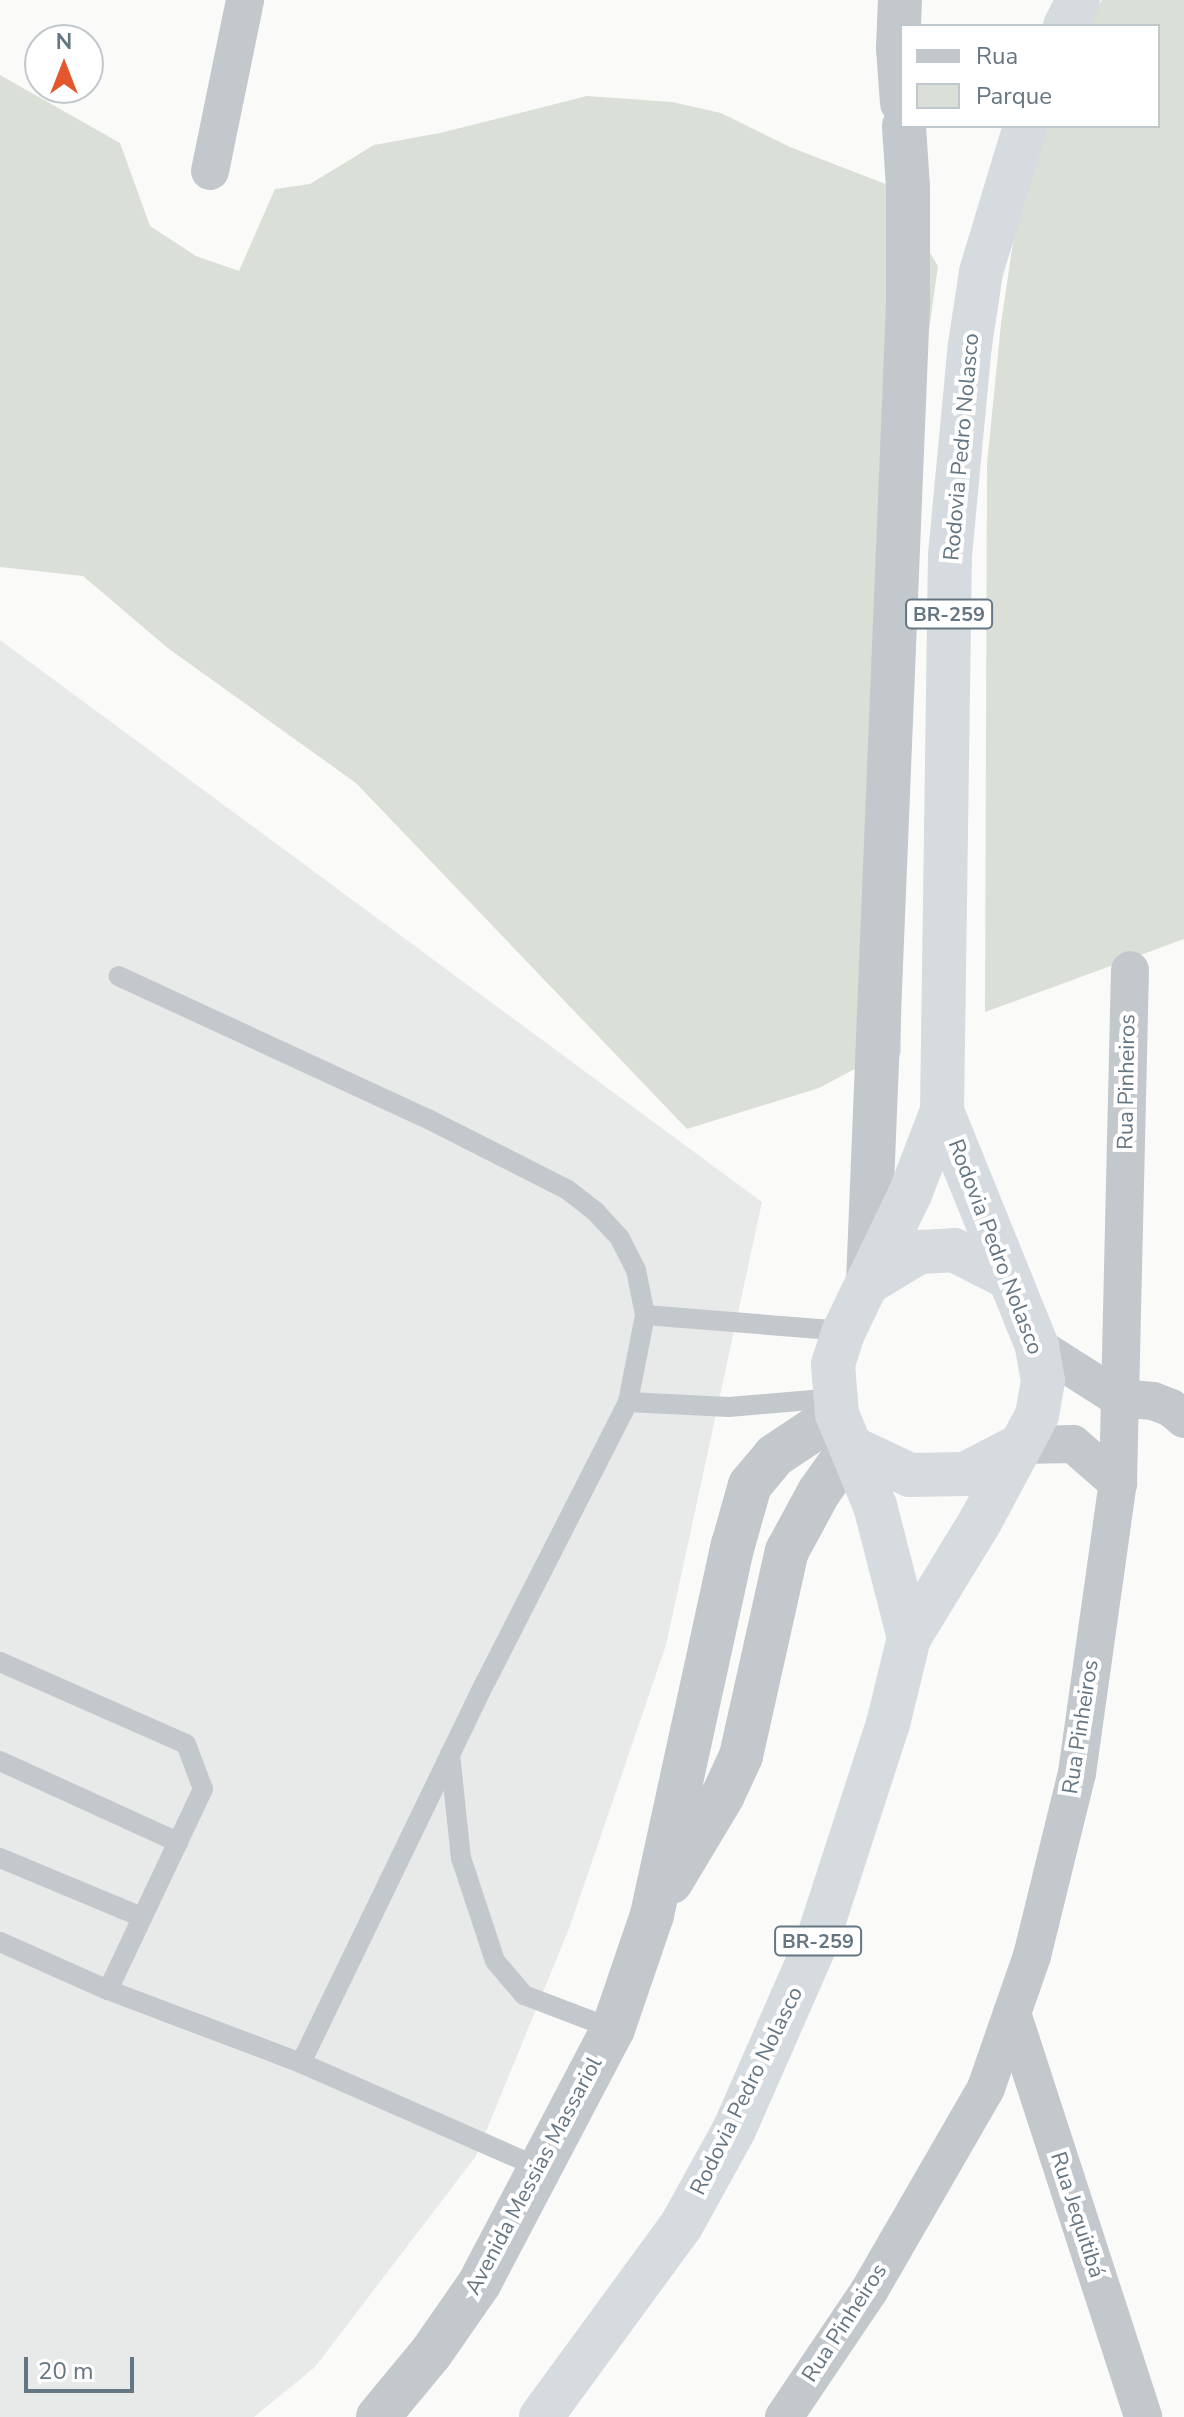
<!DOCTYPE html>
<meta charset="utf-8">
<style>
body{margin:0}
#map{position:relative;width:1184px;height:2417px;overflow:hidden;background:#fafaf8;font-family:"Nunito Sans",sans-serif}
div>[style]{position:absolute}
.built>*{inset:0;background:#e8e9e9}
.green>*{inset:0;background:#dadfd7}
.service>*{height:20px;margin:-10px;padding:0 10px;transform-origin:10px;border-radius:10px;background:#c3c8cc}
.minor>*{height:38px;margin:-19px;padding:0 19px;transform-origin:19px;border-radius:19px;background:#c3c8cc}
.tertiary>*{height:44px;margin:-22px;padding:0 22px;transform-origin:22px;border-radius:22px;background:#c3c8cc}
.trunk>*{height:44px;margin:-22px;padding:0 22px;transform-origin:22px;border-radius:22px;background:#d6dbdf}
span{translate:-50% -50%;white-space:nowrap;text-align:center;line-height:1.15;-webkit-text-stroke:8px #fff;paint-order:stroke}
.shield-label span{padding:2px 6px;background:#fff;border:2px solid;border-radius:6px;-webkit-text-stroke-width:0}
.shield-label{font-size:20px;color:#657683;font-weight:700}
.street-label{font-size:22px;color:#657683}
.legend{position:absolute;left:900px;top:24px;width:260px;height:104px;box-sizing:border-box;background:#fff;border:2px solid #c1c8cd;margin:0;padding:10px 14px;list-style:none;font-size:24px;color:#657683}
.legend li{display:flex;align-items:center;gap:16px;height:40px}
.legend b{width:40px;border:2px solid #c1c8cd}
.north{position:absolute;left:24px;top:24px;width:80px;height:80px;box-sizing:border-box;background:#fff;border:2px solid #c1c8cd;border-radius:50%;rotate:0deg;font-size:22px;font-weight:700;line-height:32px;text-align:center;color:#657683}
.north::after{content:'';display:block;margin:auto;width:28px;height:36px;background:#e4572e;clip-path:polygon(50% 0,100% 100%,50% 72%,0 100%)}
.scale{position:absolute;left:24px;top:2357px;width:110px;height:36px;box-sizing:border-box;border:4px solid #657683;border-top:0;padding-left:10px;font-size:24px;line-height:28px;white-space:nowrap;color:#657683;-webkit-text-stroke:6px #fff;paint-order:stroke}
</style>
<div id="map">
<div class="built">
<div style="clip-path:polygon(0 640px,762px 1202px,666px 1645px,570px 1926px,476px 2156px,315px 2367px,254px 2417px,0 2417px)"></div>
</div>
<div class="green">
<div style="clip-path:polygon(1102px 0,1184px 0,1184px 939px,985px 1012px,987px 464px,1001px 324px,1017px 215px,1039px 126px,1158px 126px,1158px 26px,1087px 26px)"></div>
<div style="clip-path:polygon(0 75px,120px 143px,150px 226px,196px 256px,239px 271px,275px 189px,310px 184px,374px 145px,440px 133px,587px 96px,672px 102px,721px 113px,790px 147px,906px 192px,902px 207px,938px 266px,915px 429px,902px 750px,901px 1052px,896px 1067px,864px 1064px,819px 1088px,687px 1129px,356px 783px,169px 649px,83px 576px,0 567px)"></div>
</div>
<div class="service">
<div style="left:645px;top:1315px;width:200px;rotate:4.6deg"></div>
<div style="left:628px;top:1402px;width:101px;rotate:2.8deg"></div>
<div style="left:729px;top:1407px;width:104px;rotate:-4.9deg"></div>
<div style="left:0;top:1662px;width:203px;rotate:23.8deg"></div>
<div style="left:186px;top:1744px;width:48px;rotate:69.3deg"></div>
<div style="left:203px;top:1789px;width:222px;rotate:115.3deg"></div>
<div style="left:450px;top:1754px;width:105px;rotate:84deg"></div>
<div style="left:461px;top:1858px;width:108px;rotate:71.7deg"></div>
<div style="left:495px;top:1961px;width:45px;rotate:49.5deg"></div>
<div style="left:524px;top:1995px;width:95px;rotate:20.9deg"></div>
<div style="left:0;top:1761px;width:196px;rotate:24.5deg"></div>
<div style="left:0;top:1858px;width:154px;rotate:22.6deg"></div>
<div style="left:0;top:1942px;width:118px;rotate:24deg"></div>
<div style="left:108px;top:1990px;width:206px;rotate:20.7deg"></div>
<div style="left:301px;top:2063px;width:424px;rotate:-64.2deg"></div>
<div style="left:486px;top:1681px;width:313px;rotate:-63deg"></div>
<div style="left:628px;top:1402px;width:89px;rotate:-78.9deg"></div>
<div style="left:645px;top:1315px;width:46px;rotate:-101.3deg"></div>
<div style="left:636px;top:1270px;width:37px;rotate:-117deg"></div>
<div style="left:619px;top:1237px;width:34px;rotate:-133deg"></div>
<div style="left:596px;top:1212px;width:36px;rotate:-142deg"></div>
<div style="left:568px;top:1190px;width:155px;rotate:-153.1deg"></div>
<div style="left:430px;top:1120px;width:343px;rotate:-155.2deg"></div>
<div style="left:301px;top:2063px;width:263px;rotate:23.7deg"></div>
</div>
<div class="minor">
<div style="left:210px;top:171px;width:175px;rotate:-78.4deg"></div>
<div style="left:1037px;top:1346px;width:97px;rotate:32.4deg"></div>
<div style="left:1119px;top:1398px;width:34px;rotate:5deg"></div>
<div style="left:1153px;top:1401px;width:19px;rotate:21deg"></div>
<div style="left:1171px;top:1408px;width:17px;rotate:40deg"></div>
<div style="left:1021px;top:1445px;width:52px;rotate:-1.1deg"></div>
<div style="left:1073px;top:1444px;width:60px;rotate:40.9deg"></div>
<div style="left:1012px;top:2013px;width:425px;rotate:72deg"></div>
<div style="left:784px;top:2417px;width:152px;rotate:-56deg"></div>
<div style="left:869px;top:2291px;width:234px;rotate:-60deg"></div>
<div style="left:986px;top:2088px;width:140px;rotate:-70.8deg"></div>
<div style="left:1032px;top:1956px;width:188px;rotate:-76.2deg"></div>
<div style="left:1077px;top:1773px;width:293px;rotate:-82deg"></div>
<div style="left:1118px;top:1483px;width:513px;rotate:-88.66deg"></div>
</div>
<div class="tertiary">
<div style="left:900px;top:0;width:48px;rotate:92.4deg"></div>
<div style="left:898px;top:48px;width:55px;rotate:85.8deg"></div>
<div style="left:868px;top:1283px;width:980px;rotate:-87.66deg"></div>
<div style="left:908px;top:304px;width:117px;rotate:-90deg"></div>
<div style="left:908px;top:187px;width:61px;rotate:-93.8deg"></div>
<div style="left:671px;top:1882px;width:101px;rotate:-59.1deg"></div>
<div style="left:723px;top:1795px;width:43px;rotate:-65.2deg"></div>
<div style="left:741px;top:1756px;width:210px;rotate:-77.4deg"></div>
<div style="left:787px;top:1551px;width:67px;rotate:-61.5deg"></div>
<div style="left:819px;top:1492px;width:55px;rotate:-54.6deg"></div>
<div style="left:378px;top:2417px;width:83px;rotate:-50.4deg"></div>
<div style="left:431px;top:2353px;width:84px;rotate:-55.2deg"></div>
<div style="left:479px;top:2284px;width:288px;rotate:-62.3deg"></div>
<div style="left:613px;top:2029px;width:120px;rotate:-71.1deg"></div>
<div style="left:652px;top:1915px;width:379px;rotate:-77.7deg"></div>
<div style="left:733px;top:1545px;width:62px;rotate:-74.2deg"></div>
<div style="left:750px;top:1485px;width:38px;rotate:-50deg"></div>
<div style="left:774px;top:1456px;width:76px;rotate:-33.7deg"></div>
</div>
<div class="trunk">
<div style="left:1065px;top:26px;width:29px;rotate:-63deg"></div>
<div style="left:868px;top:1283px;width:60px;rotate:-31.3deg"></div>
<div style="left:919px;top:1252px;width:35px;rotate:-3deg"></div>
<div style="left:954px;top:1250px;width:62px;rotate:27deg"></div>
<div style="left:851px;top:1447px;width:65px;rotate:25.4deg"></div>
<div style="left:910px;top:1475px;width:55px;rotate:-1deg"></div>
<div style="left:965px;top:1474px;width:63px;rotate:-27.4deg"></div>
<div style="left:909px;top:1638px;width:136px;rotate:-104.4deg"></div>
<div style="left:875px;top:1506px;width:100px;rotate:-112.4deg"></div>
<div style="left:837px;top:1414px;width:50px;rotate:-94.6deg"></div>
<div style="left:833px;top:1364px;width:35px;rotate:-72deg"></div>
<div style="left:844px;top:1331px;width:152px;rotate:-64.3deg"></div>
<div style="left:910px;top:1194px;width:89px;rotate:-68.9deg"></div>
<div style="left:942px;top:1111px;width:556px;rotate:-89.18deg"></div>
<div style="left:950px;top:555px;width:211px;rotate:-84.6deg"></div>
<div style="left:970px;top:345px;width:74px;rotate:-81.4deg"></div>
<div style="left:981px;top:272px;width:152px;rotate:-73.2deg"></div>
<div style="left:541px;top:2417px;width:237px;rotate:-53.8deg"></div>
<div style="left:681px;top:2226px;width:110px;rotate:-61.1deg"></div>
<div style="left:734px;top:2130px;width:212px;rotate:-66.3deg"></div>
<div style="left:819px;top:1936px;width:223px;rotate:-72deg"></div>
<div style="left:888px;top:1724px;width:89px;rotate:-76.3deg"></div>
<div style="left:909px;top:1638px;width:138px;rotate:-58.6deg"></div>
<div style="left:981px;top:1520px;width:119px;rotate:-61.9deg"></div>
<div style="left:1037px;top:1415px;width:35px;rotate:-80deg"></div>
<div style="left:1043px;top:1381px;width:36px;rotate:-100deg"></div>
<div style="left:1037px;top:1346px;width:253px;rotate:-112deg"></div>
</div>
<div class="shield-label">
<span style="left:949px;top:614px">BR-259</span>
<span style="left:818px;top:1941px">BR-259</span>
</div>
<div class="street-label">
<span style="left:962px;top:447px;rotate:-85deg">Rodovia Pedro Nolasco</span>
<span style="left:1127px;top:1082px;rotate:-89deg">Rua Pinheiros</span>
<span style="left:995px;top:1247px;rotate:69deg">Rodovia Pedro Nolasco</span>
<span style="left:1081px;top:1727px;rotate:-81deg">Rua Pinheiros</span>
<span style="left:747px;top:2091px;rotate:-64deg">Rodovia Pedro Nolasco</span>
<span style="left:534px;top:2176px;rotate:-62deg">Avenida Messias Massariol</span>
<span style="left:1077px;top:2215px;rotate:72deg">Rua Jequitibá</span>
<span style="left:845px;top:2323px;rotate:-57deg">Rua Pinheiros</span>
</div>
<ul class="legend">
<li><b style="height:10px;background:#c3c8cc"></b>Rua</li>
<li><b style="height:22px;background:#dadfd7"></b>Parque</li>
</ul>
<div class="north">N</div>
<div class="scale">20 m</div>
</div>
